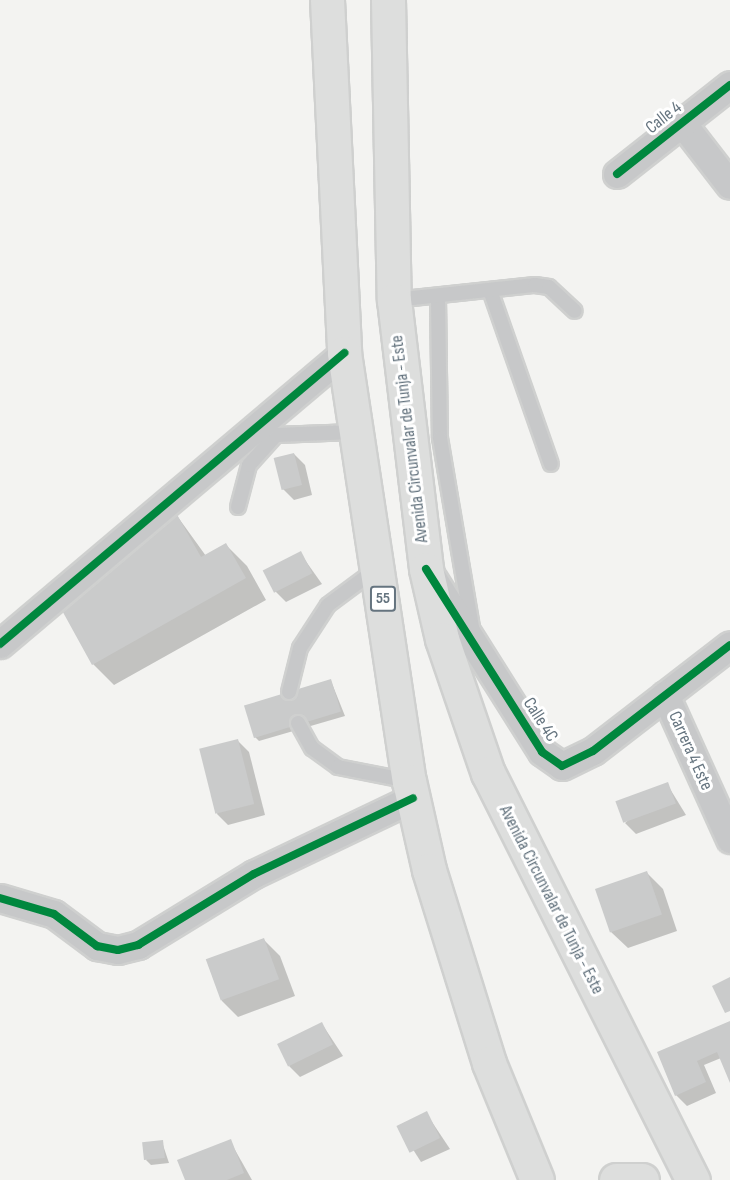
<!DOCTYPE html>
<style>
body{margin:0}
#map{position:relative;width:730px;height:1180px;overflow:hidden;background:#f3f3f1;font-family:"Sofia Sans Condensed",sans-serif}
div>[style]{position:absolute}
.shadow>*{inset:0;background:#0003}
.building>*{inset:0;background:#cacbcb;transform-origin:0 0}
.roads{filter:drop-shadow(2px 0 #cfd0cf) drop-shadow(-2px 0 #cfd0cf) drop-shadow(0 2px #cfd0cf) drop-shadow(0 -2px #cfd0cf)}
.service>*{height:14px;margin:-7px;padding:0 7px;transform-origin:7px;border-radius:7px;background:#c7c8c9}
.minor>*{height:27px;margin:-13.5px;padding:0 13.5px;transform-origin:13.5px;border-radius:13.5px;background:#c7c8c9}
.trunk>*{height:33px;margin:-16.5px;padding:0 16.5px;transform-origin:16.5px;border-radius:16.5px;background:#dddedd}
.cycleway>*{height:8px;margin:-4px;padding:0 4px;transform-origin:4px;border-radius:4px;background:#00873e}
span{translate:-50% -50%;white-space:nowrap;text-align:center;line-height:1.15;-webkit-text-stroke:6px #fff;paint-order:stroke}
.shield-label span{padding:2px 4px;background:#fff;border:2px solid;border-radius:4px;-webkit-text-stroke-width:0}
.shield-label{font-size:16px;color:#65747f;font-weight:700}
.street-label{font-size:18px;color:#65747f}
</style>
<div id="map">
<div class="shadow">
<div style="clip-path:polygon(294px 454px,305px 465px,312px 495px,294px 500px,283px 489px)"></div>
<div style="clip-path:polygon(175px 513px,206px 556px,226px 545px,247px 566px,266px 600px,114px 685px,93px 664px)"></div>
<div style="clip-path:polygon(300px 553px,322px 584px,286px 602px,275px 591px)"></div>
<div style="clip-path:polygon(331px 681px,345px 716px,259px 741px,254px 736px)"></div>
<div style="clip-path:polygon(238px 741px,249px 752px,265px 815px,228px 825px,217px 814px)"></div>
<div style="clip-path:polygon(667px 784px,686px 815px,636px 834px,625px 823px)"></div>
<div style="clip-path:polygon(647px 873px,663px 889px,677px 931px,628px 948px,611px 932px)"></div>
<div style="clip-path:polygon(264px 940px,280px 956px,295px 996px,238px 1017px,222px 1001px,207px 961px)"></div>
<div style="clip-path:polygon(730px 1023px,730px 1079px,721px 1058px,704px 1065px,716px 1093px,687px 1106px,676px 1095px,658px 1053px)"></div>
<div style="clip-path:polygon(322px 1024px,343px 1056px,300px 1077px,289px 1066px)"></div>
<div style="clip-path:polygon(426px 1113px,450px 1149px,421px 1162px,398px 1126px)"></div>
<div style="clip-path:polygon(230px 1141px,252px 1180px,186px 1180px)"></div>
<div style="clip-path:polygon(162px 1142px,169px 1163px,151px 1165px,146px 1160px)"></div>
</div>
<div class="building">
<div style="left:294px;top:453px;width:33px;height:21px;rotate:76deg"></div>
<div style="clip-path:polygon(175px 511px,201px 557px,226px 543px,246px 578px,92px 665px,59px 605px)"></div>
<div style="left:301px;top:551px;width:25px;height:43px;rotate:63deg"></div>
<div style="left:331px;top:679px;width:34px;height:91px;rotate:73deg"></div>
<div style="left:238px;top:739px;width:67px;height:40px;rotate:76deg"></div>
<div style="left:668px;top:782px;width:23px;height:56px;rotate:70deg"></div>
<div style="left:647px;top:871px;width:46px;height:55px;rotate:71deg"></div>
<div style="left:264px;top:938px;width:44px;height:62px;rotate:70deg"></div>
<div style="clip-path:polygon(730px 977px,730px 1011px,725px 1013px,712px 986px)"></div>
<div style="clip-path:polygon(730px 1021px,730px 1083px,717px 1052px,697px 1061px,706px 1082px,675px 1096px,657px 1052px)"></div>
<div style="left:322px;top:1022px;width:25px;height:50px;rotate:64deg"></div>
<div style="left:427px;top:1111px;width:30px;height:34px;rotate:64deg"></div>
<div style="clip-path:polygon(231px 1139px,244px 1173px,227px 1180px,185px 1180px,177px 1160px)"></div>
<div style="left:163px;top:1140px;width:18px;height:21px;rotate:84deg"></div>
</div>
<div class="roads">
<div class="service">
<div style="left:491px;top:293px;width:181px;rotate:70.7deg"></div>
<div style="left:438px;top:299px;width:139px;rotate:89.2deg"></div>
<div style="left:440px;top:438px;width:192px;rotate:80.4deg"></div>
<div style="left:394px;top:300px;width:142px;rotate:-6.1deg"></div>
<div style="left:535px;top:285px;width:14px;rotate:8deg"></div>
<div style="left:549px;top:287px;width:35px;rotate:43deg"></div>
<div style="left:238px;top:507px;width:43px;rotate:-75.3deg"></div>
<div style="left:249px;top:465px;width:40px;rotate:-48deg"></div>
<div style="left:276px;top:435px;width:78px;rotate:-2.2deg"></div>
<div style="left:289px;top:692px;width:45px;rotate:-76deg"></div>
<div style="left:300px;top:648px;width:51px;rotate:-56.9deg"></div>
<div style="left:328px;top:605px;width:59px;rotate:-36.7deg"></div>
<div style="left:298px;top:723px;width:29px;rotate:61deg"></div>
<div style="left:312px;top:748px;width:32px;rotate:36deg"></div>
<div style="left:338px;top:767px;width:72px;rotate:11.2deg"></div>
</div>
<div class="minor">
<div style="left:682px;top:123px;width:78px;rotate:52.3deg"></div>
<div style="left:617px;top:174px;width:144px;rotate:-38.2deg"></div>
<div style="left:433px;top:579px;width:204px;rotate:57.8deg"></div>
<div style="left:542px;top:752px;width:24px;rotate:35deg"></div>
<div style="left:562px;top:766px;width:34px;rotate:-26deg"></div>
<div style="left:593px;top:751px;width:173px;rotate:-37.7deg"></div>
<div style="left:0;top:644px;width:451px;rotate:-40.2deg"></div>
<div style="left:665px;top:695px;width:158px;rotate:65.7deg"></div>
<div style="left:0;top:898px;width:56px;rotate:16.5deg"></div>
<div style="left:54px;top:914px;width:54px;rotate:36.7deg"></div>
<div style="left:97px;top:946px;width:21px;rotate:11deg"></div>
<div style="left:118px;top:950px;width:21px;rotate:-14deg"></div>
<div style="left:138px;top:945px;width:136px;rotate:-31.5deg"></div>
<div style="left:254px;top:874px;width:176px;rotate:-25.5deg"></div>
</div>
<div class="trunk">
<div style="left:327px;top:0;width:353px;rotate:87.2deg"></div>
<div style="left:344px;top:353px;width:433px;rotate:81.4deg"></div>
<div style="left:409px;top:781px;width:91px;rotate:77.3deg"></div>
<div style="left:429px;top:870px;width:202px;rotate:72.7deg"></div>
<div style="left:489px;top:1063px;width:126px;rotate:67.7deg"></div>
<div style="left:388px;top:0;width:300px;rotate:88.9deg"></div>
<div style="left:394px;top:300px;width:271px;rotate:83.2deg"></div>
<div style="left:426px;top:569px;width:72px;rotate:77.1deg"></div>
<div style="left:442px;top:639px;width:142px;rotate:71.1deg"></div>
<div style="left:488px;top:773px;width:456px;rotate:63.3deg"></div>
<div style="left:616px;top:1180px;width:26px"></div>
</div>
</div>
<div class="cycleway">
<div style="left:617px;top:174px;width:144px;rotate:-38.2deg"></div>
<div style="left:426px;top:569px;width:217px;rotate:57.6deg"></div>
<div style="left:542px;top:752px;width:24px;rotate:35deg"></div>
<div style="left:562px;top:766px;width:34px;rotate:-26deg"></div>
<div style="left:593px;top:751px;width:173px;rotate:-37.7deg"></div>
<div style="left:0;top:644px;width:451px;rotate:-40.2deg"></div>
<div style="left:0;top:898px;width:56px;rotate:16.5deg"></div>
<div style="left:54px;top:914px;width:54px;rotate:36.7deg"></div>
<div style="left:97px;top:946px;width:21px;rotate:11deg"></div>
<div style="left:118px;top:950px;width:21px;rotate:-14deg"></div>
<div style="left:138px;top:945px;width:136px;rotate:-31.5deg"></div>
<div style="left:254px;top:874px;width:176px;rotate:-25.5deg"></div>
</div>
<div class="shield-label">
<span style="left:383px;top:599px">55</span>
</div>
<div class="street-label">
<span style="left:664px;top:118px;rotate:-38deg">Calle 4</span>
<span style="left:410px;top:439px;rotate:-97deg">Avenida Circunvalar de Tunja - Este</span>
<span style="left:540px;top:720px;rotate:57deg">Calle 4C</span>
<span style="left:690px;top:751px;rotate:66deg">Carrera 4 Este</span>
<span style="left:551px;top:900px;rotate:63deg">Avenida Circunvalar de Tunja - Este</span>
</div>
</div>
